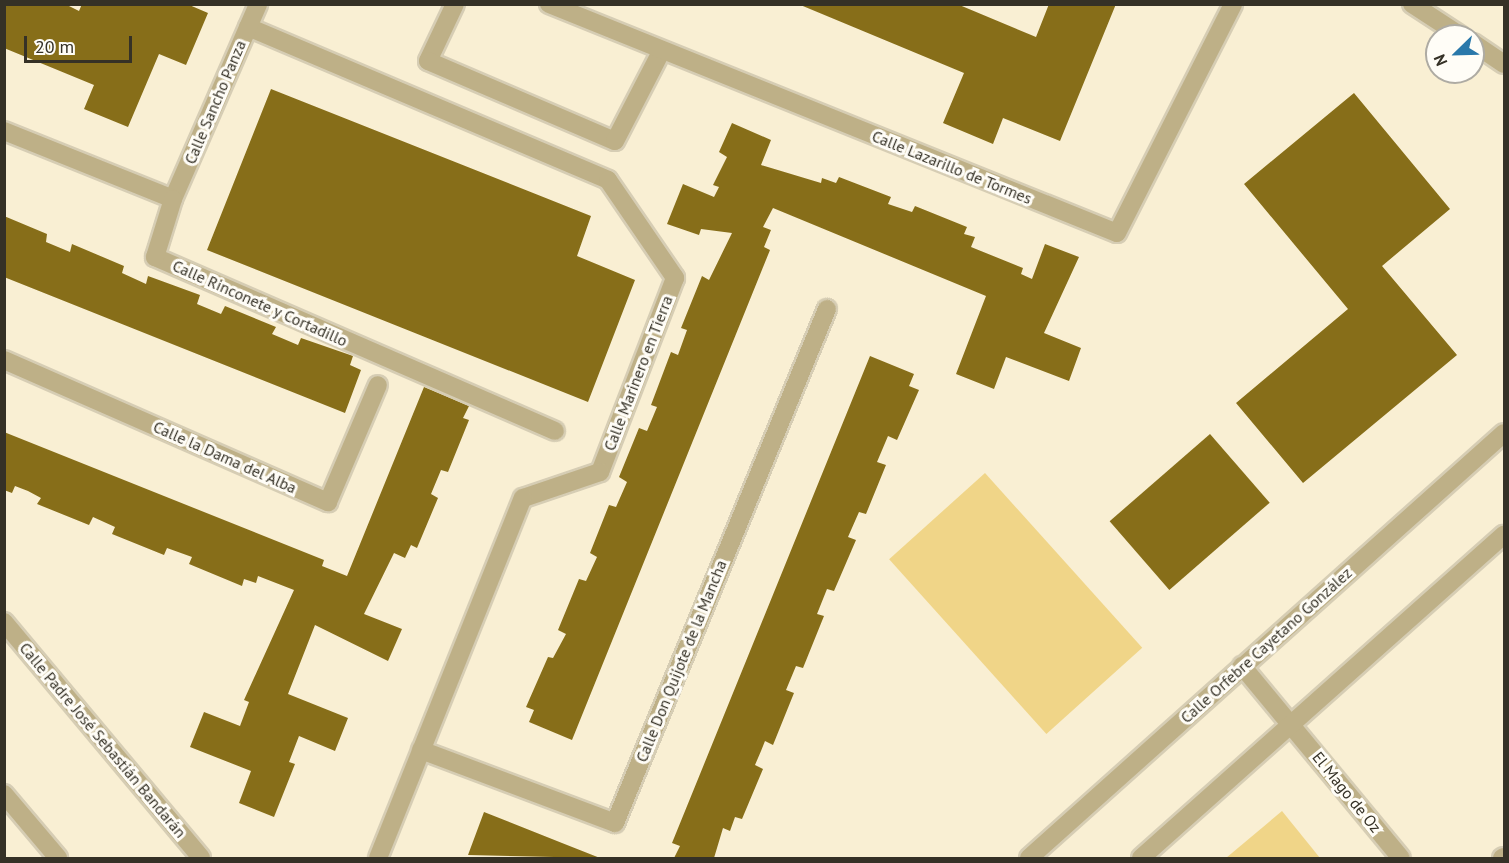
<!DOCTYPE html>
<meta charset="utf-8">
<style>
body{margin:0}
#map{position:relative;width:1509px;height:863px;overflow:hidden;background:#f9efd3;font-family:"PT Sans",sans-serif}
div>[style]{position:absolute}
.green>*{inset:0;background:#f0d588;transform-origin:0 0}
.building>*{inset:0;background:#876e19;transform-origin:0 0}
.roads{filter:drop-shadow(2px 0 #d6cdb4) drop-shadow(-2px 0 #d6cdb4) drop-shadow(0 2px #d6cdb4) drop-shadow(0 -2px #d6cdb4)}
.pedestrian>*{height:18px;margin:-9px;padding:0 9px;transform-origin:9px;border-radius:9px;background:#beb087}
.minor>*{height:18px;margin:-9px;padding:0 9px;transform-origin:9px;border-radius:9px;background:#beb087}
.tertiary>*{height:18px;margin:-9px;padding:0 9px;transform-origin:9px;border-radius:9px;background:#beb087}
span{translate:-50% -50%;white-space:nowrap;text-align:center;line-height:1.15;-webkit-text-stroke:6px #fffdf7;paint-order:stroke}
.street-label{font-size:16px;color:#353126}
.frame{position:absolute;inset:0;border:6px solid #353126;pointer-events:none}
.north{position:absolute;left:1425px;top:24px;width:60px;height:60px;box-sizing:border-box;background:#fffdf7;border:2px solid #aeaba3;border-radius:50%;rotate:247deg;font-size:16px;font-weight:700;line-height:24px;text-align:center;color:#353126}
.north::after{content:'';display:block;margin:auto;width:21px;height:27px;background:#2a78aa;clip-path:polygon(50% 0,100% 100%,50% 72%,0 100%)}
.scale{position:absolute;left:24px;top:36px;width:108px;height:27px;box-sizing:border-box;border:3px solid #353126;border-top:0;padding-left:8px;font-size:18px;line-height:21px;white-space:nowrap;color:#353126;-webkit-text-stroke:4px #fffdf7;paint-order:stroke}
</style>
<div id="map">
<div class="green">
<div style="left:985px;top:473px;width:235px;height:129px;rotate:48deg"></div>
<div style="clip-path:polygon(1282px 811px,1320px 858px,1226px 858px)"></div>
</div>
<div class="building">
<div style="clip-path:polygon(4px 4px,65px 4px,79px 11px,82px 4px,187px 4px,208px 13px,186px 65px,159px 54px,128px 127px,84px 109px,94px 85px,4px 48px)"></div>
<div style="clip-path:polygon(798px 4px,957px 4px,1036px 37px,1049px 4px,1116px 4px,1060px 141px,1003px 118px,993px 144px,943px 123px,964px 73px)"></div>
<div style="clip-path:polygon(271px 89px,591px 216px,577px 256px,635px 280px,588px 402px,207px 250px)"></div>
<div style="clip-path:polygon(1354px 93px,1450px 209px,1382px 266px,1457px 355px,1303px 483px,1236px 403px,1348px 309px,1244px 184px)"></div>
<div style="clip-path:polygon(732px 123px,771px 140px,761px 165px,821px 183px,822px 178px,836px 183px,839px 177px,891px 197px,888px 204px,912px 212px,915px 206px,967px 227px,964px 234px,975px 237px,971px 247px,1023px 268px,1021px 274px,1032px 279px,1045px 244px,1079px 257px,1044px 333px,1081px 348px,1069px 381px,1006px 357px,994px 389px,956px 374px,986px 296px,773px 208px,763px 227px,771px 230px,764px 247px,770px 250px,572px 740px,529px 722px,534px 710px,526px 707px,548px 657px,553px 658px,566px 634px,558px 630px,579px 579px,586px 581px,597px 557px,590px 553px,609px 505px,616px 507px,627px 482px,619px 477px,639px 428px,647px 431px,657px 407px,651px 405px,671px 352px,678px 355px,687px 330px,681px 328px,702px 276px,709px 280px,732px 233px,701px 229px,699px 235px,667px 224px,683px 184px,714px 197px,719px 187px,713px 185px,727px 157px,719px 152px)"></div>
<div style="clip-path:polygon(4px 216px,47px 234px,46px 242px,70px 252px,72px 244px,124px 266px,122px 273px,146px 284px,148px 276px,200px 295px,197px 304px,221px 314px,225px 306px,276px 327px,272px 334px,298px 345px,301px 338px,353px 356px,350px 365px,361px 370px,345px 413px,4px 277px)"></div>
<div style="clip-path:polygon(870px 356px,914px 374px,909px 386px,919px 390px,897px 440px,888px 436px,877px 462px,886px 465px,866px 514px,859px 512px,848px 537px,856px 540px,834px 591px,827px 589px,817px 614px,824px 616px,803px 668px,796px 666px,786px 690px,794px 693px,773px 745px,765px 741px,761px 751px,755px 765px,763px 769px,742px 819px,735px 817px,730px 831px,723px 828px,714px 858px,674px 858px,680px 846px,672px 843px)"></div>
<div style="clip-path:polygon(424px 387px,469px 406px,463px 418px,469px 420px,448px 472px,441px 470px,431px 494px,438px 498px,417px 548px,411px 545px,405px 558px,394px 553px,364px 614px,402px 629px,388px 661px,315px 625px,288px 694px,348px 718px,335px 751px,299px 736px,289px 762px,295px 764px,274px 817px,239px 803px,251px 771px,190px 747px,204px 712px,240px 726px,249px 702px,244px 700px,294px 590px,258px 576px,256px 583px,244px 579px,242px 586px,189px 564px,192px 557px,167px 548px,164px 555px,112px 534px,115px 527px,93px 517px,89px 525px,37px 504px,41px 498px,28px 491px,15px 486px,12px 493px,4px 490px,4px 432px,324px 560px,322px 566px,347px 576px)"></div>
<div style="left:1210px;top:434px;width:91px;height:133px;rotate:49deg"></div>
<div style="clip-path:polygon(484px 812px,562px 843px,600px 858px,468px 855px)"></div>
</div>
<div class="roads">
<div class="pedestrian">
<div style="left:248px;top:27px;width:391px;rotate:23deg"></div>
<div style="left:608px;top:180px;width:119px;rotate:55.6deg"></div>
<div style="left:675px;top:278px;width:208px;rotate:111.1deg"></div>
<div style="left:600px;top:472px;width:81px;rotate:161.3deg"></div>
<div style="left:173px;top:199px;width:213px;rotate:-66.4deg"></div>
<div style="left:155px;top:257px;width:436px;rotate:23.5deg"></div>
<div style="left:4px;top:360px;width:354px;rotate:23.7deg"></div>
<div style="left:328px;top:502px;width:127px;rotate:-66.9deg"></div>
<div style="left:421px;top:750px;width:207px;rotate:20.6deg"></div>
<div style="left:615px;top:823px;width:556px;rotate:-67.59deg"></div>
</div>
<div class="minor">
<div style="left:455px;top:4px;width:63px;rotate:115.3deg"></div>
<div style="left:428px;top:61px;width:203px;rotate:23.2deg"></div>
<div style="left:615px;top:141px;width:102px;rotate:-62.7deg"></div>
<div style="left:549px;top:4px;width:612px;rotate:21.96deg"></div>
<div style="left:1117px;top:233px;width:257px;rotate:-63.1deg"></div>
<div style="left:4px;top:131px;width:182px;rotate:21.9deg"></div>
<div style="left:173px;top:199px;width:61px;rotate:107.2deg"></div>
<div style="left:1242px;top:666px;width:249px;rotate:50.4deg"></div>
<div style="left:378px;top:858px;width:388px;rotate:-68.1deg"></div>
<div style="left:1502px;top:858px;width:2px;rotate:-27deg"></div>
</div>
<div class="tertiary">
<div style="left:1412px;top:4px;width:59px;rotate:33.1deg"></div>
<div style="left:1473px;top:43px;width:37px;rotate:34deg"></div>
<div style="left:4px;top:622px;width:307px;rotate:50.1deg"></div>
<div style="left:4px;top:794px;width:84px;rotate:49.8deg"></div>
<div style="left:1029px;top:858px;width:637px;rotate:-41.82deg"></div>
<div style="left:1141px;top:858px;width:486px;rotate:-41.7deg"></div>
</div>
</div>
<div class="street-label">
<span style="left:215px;top:102px;rotate:-67deg">Calle Sancho Panza</span>
<span style="left:952px;top:167px;rotate:22deg">Calle Lazarillo de Tormes</span>
<span style="left:260px;top:303px;rotate:24deg">Calle Rinconete y Cortadillo</span>
<span style="left:638px;top:373px;rotate:-69deg">Calle Marinero en Tierra</span>
<span style="left:225px;top:457px;rotate:24deg">Calle la Dama del Alba</span>
<span style="left:1266px;top:645px;rotate:-42deg">Calle Orfebre Cayetano González</span>
<span style="left:681px;top:661px;rotate:-68deg">Calle Don Quijote de la Mancha</span>
<span style="left:103px;top:740px;rotate:50deg">Calle Padre José Sebastián Bandarán</span>
<span style="left:1347px;top:792px;rotate:51deg">El Mago de Oz</span>
</div>
<div class="frame"></div>
<div class="north">N</div>
<div class="scale">20 m</div>
</div>
